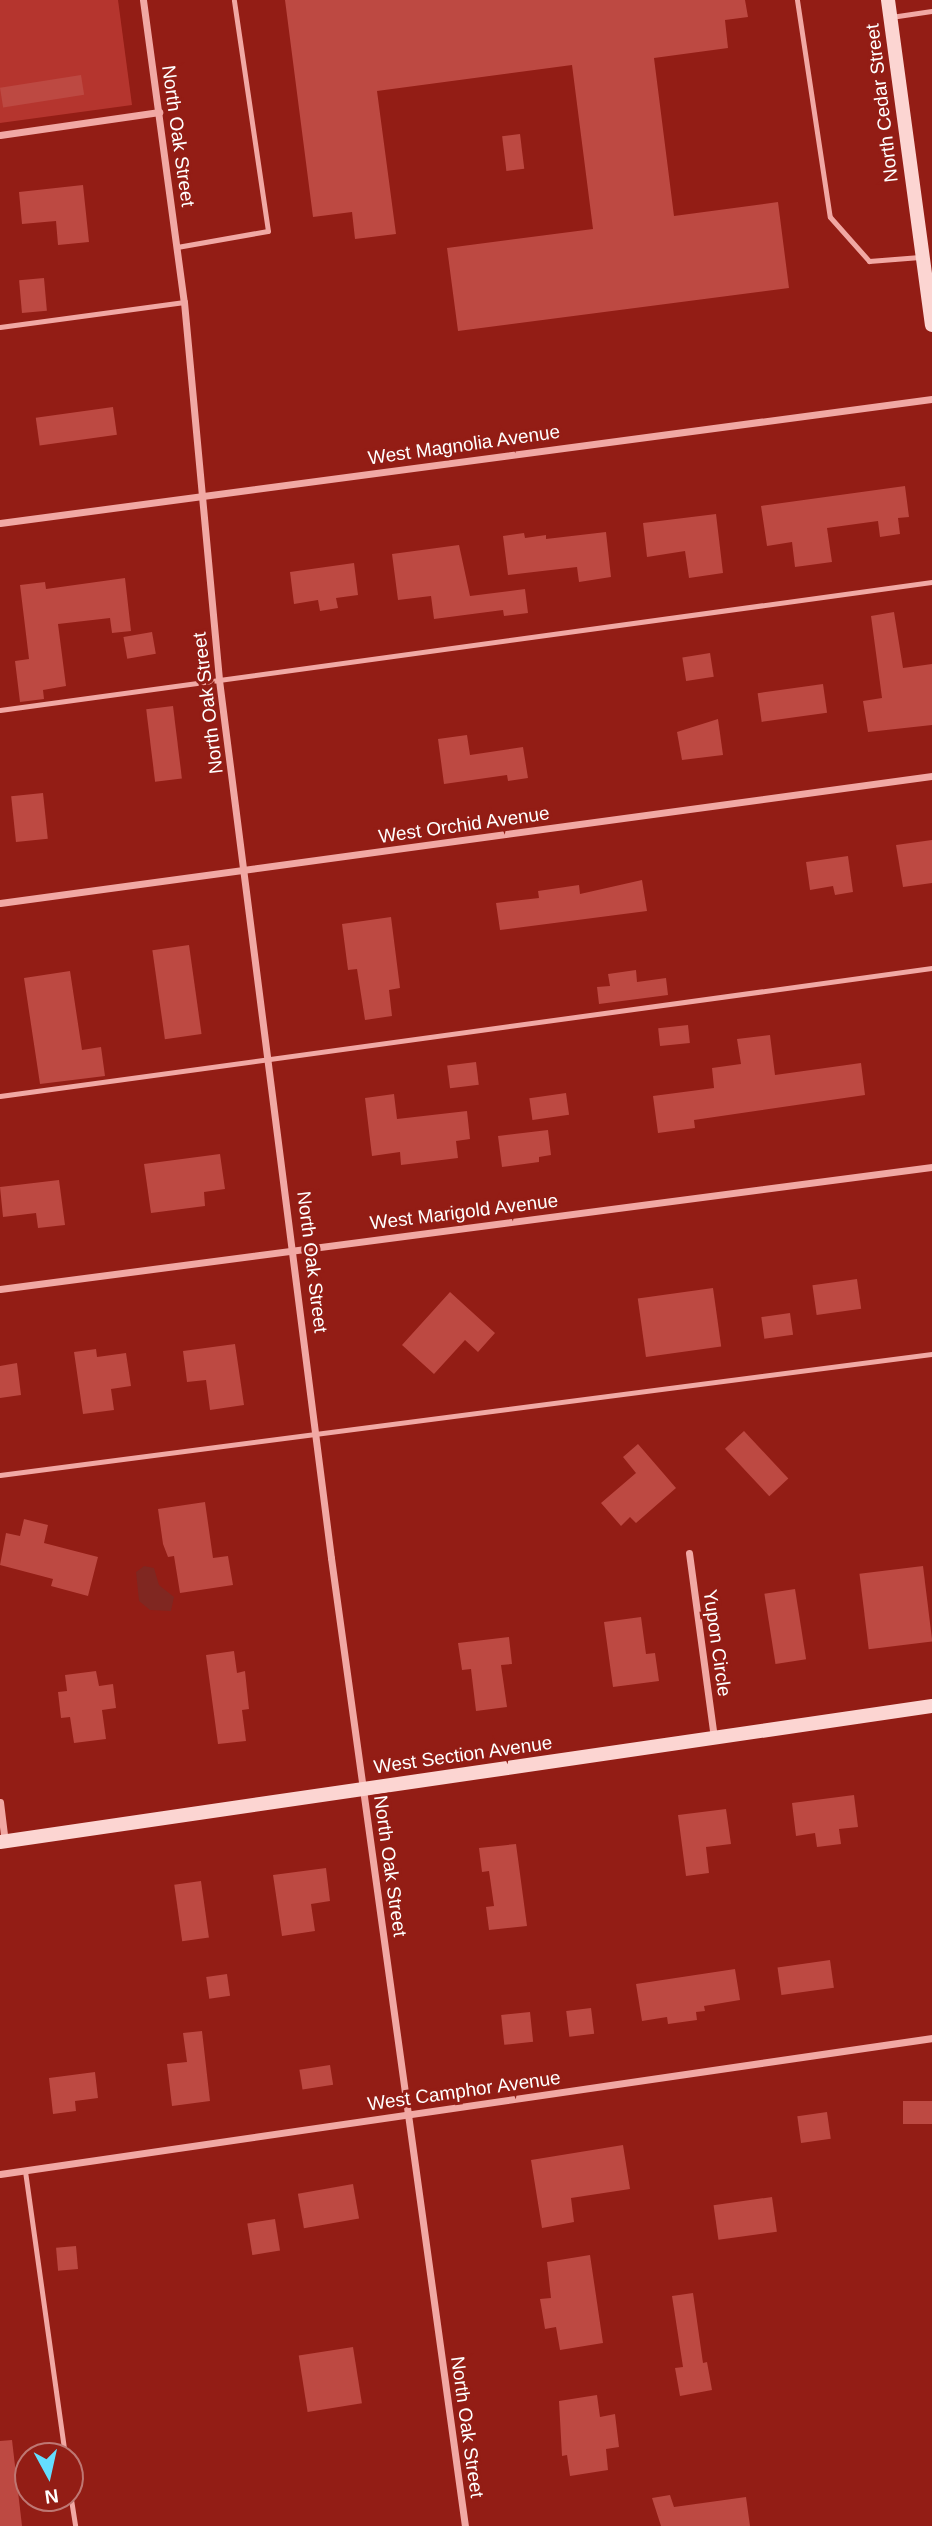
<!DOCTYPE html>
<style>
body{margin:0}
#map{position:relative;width:932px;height:2526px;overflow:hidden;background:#931d15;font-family:Helvetica,sans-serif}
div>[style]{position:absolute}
.green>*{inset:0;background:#b5352e}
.water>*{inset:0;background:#802721}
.building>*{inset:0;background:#bd4942;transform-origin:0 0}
.lane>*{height:5px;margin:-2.5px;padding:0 2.5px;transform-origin:2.5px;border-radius:2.5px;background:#f1a8a4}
.street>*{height:7px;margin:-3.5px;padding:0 3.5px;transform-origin:3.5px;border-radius:3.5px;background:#f1a8a4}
.secondary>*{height:14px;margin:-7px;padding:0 7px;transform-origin:7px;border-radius:7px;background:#fcd5d2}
span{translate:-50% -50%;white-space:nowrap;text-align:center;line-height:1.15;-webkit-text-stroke:6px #931d15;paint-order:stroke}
.street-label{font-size:19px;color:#fff}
.north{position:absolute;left:14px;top:2442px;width:70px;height:70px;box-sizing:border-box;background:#931d15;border:2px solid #be7773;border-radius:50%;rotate:172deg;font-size:19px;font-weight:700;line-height:28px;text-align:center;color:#fff}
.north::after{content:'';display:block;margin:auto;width:24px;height:32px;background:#64deff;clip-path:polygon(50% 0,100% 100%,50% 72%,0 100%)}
</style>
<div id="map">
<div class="green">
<div style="clip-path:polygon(0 0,118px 0,132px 105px,0 123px)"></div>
</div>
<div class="water">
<div style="clip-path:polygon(144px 1566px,154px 1568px,159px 1585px,174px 1597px,171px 1611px,150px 1610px,139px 1601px,136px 1572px)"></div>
</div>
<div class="building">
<div style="clip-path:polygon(285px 0,745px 0,748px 17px,725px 20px,728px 48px,654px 58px,674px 216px,778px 202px,789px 288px,458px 331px,447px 248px,593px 229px,572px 65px,377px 91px,396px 234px,355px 239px,352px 212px,313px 217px)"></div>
<div style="left:81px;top:75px;width:20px;height:82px;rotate:81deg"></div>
<div style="left:520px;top:134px;width:35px;height:18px;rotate:83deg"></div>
<div style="clip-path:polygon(83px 185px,89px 242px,58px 245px,56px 221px,22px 224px,19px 192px)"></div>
<div style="left:44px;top:278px;width:33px;height:25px;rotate:85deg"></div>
<div style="left:113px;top:407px;width:28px;height:78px;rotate:82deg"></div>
<div style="clip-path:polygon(905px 486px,909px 517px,898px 518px,900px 534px,880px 537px,878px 521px,827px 528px,832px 562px,795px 567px,792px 542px,767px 546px,761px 506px)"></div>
<div style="clip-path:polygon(716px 514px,723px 573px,689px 578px,685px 551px,647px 557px,643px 523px)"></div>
<div style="clip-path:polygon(606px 532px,611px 577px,579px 582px,577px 567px,508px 575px,503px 536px,524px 533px,525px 538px,546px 535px,546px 539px)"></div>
<div style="clip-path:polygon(459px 545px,470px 596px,525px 589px,528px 613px,504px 616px,503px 610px,434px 619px,431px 596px,398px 600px,392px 554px)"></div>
<div style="clip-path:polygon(354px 563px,358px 595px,336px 598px,338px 608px,320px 611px,318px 600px,294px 604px,290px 572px)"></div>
<div style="clip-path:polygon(125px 578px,131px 631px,112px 633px,110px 618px,58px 624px,66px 686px,43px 690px,44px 699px,20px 702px,15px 661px,29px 659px,20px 585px,45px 582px,46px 589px)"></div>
<div style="clip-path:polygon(894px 612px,903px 668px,932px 664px,932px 725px,868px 732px,863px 701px,882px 698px,871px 616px)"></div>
<div style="left:152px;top:632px;width:22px;height:29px;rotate:80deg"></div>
<div style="left:710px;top:653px;width:24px;height:28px;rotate:81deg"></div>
<div style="left:823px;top:684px;width:29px;height:66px;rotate:82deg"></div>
<div style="left:173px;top:706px;width:73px;height:27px;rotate:83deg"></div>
<div style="clip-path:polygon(718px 719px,723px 755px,682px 760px,677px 732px)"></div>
<div style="clip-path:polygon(467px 735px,470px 755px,523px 747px,528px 778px,508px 781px,507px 775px,444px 784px,438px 739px)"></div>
<div style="left:43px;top:793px;width:46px;height:32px;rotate:84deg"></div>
<div style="clip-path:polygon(932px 840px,932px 883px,903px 887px,896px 845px)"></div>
<div style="clip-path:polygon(848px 856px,853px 892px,835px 895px,833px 886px,810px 890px,806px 862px)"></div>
<div style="clip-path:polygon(642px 880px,647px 911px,500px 930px,496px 903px,539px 898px,538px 891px,579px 885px,580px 894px)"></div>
<div style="clip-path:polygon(391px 917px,400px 988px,389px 990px,392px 1016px,365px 1020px,357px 969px,348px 970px,342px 924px)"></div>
<div style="left:189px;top:945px;width:90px;height:37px;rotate:82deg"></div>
<div style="clip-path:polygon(636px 970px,637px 982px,666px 978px,668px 995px,599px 1004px,597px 987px,610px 986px,608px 974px)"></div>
<div style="clip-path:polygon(70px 971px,82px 1050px,101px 1047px,105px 1076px,40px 1084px,24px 978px)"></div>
<div style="left:688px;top:1025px;width:18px;height:30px;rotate:84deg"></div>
<div style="clip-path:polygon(770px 1035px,775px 1075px,861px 1063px,865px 1095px,694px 1120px,695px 1128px,658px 1133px,653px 1096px,714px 1088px,712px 1068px,741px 1064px,737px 1039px)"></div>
<div style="left:476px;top:1062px;width:23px;height:29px;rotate:83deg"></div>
<div style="left:566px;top:1093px;width:22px;height:37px;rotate:82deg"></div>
<div style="clip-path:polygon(394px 1094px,397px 1119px,467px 1111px,470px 1139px,456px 1141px,458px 1158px,401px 1165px,400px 1152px,372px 1156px,365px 1098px)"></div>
<div style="clip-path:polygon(548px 1130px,551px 1155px,539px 1157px,539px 1162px,502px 1167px,498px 1136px)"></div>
<div style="clip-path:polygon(220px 1154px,225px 1189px,204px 1192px,205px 1206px,151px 1213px,144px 1164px)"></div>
<div style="clip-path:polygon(59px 1180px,65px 1225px,38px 1228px,36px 1213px,3px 1217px,0 1187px)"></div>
<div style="left:857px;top:1279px;width:30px;height:45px;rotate:82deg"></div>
<div style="left:713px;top:1288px;width:59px;height:76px;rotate:82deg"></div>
<div style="clip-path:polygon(450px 1292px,495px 1333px,478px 1352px,465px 1340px,434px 1374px,402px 1345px)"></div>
<div style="left:790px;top:1313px;width:22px;height:29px;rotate:82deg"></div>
<div style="clip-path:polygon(235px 1344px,244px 1405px,210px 1410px,206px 1380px,187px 1382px,183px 1351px)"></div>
<div style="clip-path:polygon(96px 1349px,97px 1357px,126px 1353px,131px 1386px,111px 1389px,114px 1410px,83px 1414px,74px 1352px)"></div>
<div style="clip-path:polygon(17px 1363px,21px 1395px,0 1398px,0 1366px)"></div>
<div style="left:744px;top:1431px;width:65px;height:26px;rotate:47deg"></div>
<div style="clip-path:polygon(638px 1444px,676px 1488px,636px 1523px,630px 1517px,621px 1526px,601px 1503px,636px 1473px,623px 1457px)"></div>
<div style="clip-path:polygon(205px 1502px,213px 1558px,228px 1556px,233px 1585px,180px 1593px,174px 1556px,168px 1557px,163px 1544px,158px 1509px)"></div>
<div style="clip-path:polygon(24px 1519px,48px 1525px,44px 1543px,98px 1557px,88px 1596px,51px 1586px,53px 1579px,0 1565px,6px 1533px,20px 1536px)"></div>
<div style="left:923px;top:1566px;width:76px;height:64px;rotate:83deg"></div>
<div style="left:795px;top:1589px;width:71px;height:31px;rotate:81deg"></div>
<div style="clip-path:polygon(641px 1617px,646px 1654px,655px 1653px,659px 1681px,613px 1687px,604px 1622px)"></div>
<div style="clip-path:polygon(509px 1637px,512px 1664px,501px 1665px,507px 1707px,476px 1711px,471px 1669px,462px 1670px,458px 1643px)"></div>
<div style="clip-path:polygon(234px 1651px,237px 1673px,245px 1671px,249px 1709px,242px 1710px,246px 1741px,218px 1744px,206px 1655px)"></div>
<div style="clip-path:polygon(96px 1671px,99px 1686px,113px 1684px,116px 1708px,102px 1710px,106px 1739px,74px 1743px,70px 1717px,61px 1718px,58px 1692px,67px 1691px,65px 1675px)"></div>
<div style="clip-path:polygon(854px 1795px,858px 1827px,839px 1829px,841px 1844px,817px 1847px,815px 1833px,796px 1836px,792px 1803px)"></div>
<div style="clip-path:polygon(726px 1809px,731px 1844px,706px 1847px,709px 1873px,686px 1876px,678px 1815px)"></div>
<div style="clip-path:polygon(516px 1844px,527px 1926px,489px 1930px,486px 1907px,494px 1906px,489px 1871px,482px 1872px,479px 1848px)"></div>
<div style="clip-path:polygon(326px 1868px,330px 1901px,311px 1904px,315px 1931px,282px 1936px,273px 1875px)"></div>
<div style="left:201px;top:1881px;width:57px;height:27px;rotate:82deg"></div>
<div style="left:830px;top:1960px;width:28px;height:53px;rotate:82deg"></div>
<div style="clip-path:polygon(735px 1969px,740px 2000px,704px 2006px,705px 2011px,696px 2012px,697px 2020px,668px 2024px,667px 2017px,642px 2021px,636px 1984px)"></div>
<div style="left:227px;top:1974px;width:22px;height:21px;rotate:82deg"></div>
<div style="left:591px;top:2008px;width:26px;height:25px;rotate:83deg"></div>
<div style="left:530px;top:2012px;width:30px;height:29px;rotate:84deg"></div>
<div style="clip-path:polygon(202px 2031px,210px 2101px,172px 2106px,167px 2064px,187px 2062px,183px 2033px)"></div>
<div style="left:330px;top:2065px;width:20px;height:31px;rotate:81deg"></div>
<div style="clip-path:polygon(95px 2072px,98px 2098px,75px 2101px,76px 2111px,53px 2114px,49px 2078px)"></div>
<div style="left:932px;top:2101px;width:23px;height:29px;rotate:90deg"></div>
<div style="left:827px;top:2112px;width:27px;height:30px;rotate:82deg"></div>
<div style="clip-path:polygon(623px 2145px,630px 2189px,571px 2198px,574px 2222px,542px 2228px,531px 2160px)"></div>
<div style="left:353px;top:2184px;width:35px;height:56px;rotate:80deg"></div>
<div style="left:772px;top:2197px;width:35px;height:59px;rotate:82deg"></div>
<div style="left:275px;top:2219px;width:32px;height:28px;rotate:81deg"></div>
<div style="left:76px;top:2246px;width:23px;height:20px;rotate:85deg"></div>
<div style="clip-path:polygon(590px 2255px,603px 2343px,560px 2350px,556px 2327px,545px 2329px,540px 2299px,551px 2298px,547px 2262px)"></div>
<div style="clip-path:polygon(693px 2293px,703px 2363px,707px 2362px,712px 2390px,680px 2396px,675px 2368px,683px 2367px,672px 2296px)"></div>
<div style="left:353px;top:2347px;width:57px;height:55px;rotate:81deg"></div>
<div style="clip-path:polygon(597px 2395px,600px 2417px,615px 2414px,619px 2447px,606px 2449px,608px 2470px,570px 2476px,567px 2455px,562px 2456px,559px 2401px)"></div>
<div style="clip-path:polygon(12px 2440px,22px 2526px,0 2526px,0 2441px)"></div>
<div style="clip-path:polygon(670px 2495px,674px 2507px,746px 2497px,750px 2526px,661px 2526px,652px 2498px)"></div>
</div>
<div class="lane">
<div style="left:797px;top:0;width:219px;rotate:81.4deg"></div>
<div style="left:830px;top:217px;width:59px;rotate:48.4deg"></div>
<div style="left:869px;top:261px;width:51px;rotate:-4.5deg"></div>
<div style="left:891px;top:17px;width:41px;rotate:-8.3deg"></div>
<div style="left:177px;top:247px;width:92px;rotate:-10deg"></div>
<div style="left:268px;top:231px;width:233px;rotate:-98.4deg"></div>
<div style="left:0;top:327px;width:186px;rotate:-7.7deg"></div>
<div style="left:0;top:710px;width:941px;rotate:-7.82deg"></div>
<div style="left:0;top:1096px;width:941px;rotate:-7.82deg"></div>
<div style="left:0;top:1475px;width:940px;rotate:-7.4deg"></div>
<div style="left:25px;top:2171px;width:288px;rotate:82deg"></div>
<div style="left:70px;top:2493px;width:33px;rotate:81deg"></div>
</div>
<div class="street">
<div style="left:143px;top:0;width:305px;rotate:82.3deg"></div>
<div style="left:184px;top:302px;width:380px;rotate:84.7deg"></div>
<div style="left:219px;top:680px;width:885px;rotate:82.73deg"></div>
<div style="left:331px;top:1558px;width:977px;rotate:82.12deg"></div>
<div style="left:0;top:135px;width:161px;rotate:-8.2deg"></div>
<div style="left:0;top:523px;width:940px;rotate:-7.58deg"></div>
<div style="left:0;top:903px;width:941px;rotate:-7.76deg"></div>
<div style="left:0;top:1289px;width:940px;rotate:-7.46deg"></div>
<div style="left:689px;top:1553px;width:187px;rotate:82.3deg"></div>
<div style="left:0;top:1802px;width:39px;rotate:83deg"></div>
<div style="left:0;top:2174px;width:942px;rotate:-8.3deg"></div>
</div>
<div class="secondary">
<div style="left:888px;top:0;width:328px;rotate:82.3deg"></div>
<div style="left:0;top:1842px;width:942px;rotate:-8.3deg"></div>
</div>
<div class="street-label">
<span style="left:882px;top:103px;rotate:-97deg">North Cedar Street</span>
<span style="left:178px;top:136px;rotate:82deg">North Oak Street</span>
<span style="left:464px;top:445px;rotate:-8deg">West Magnolia Avenue</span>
<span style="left:208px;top:703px;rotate:-97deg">North Oak Street</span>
<span style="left:464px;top:825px;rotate:-8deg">West Orchid Avenue</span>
<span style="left:464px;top:1212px;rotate:-7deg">West Marigold Avenue</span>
<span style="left:312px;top:1262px;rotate:83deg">North Oak Street</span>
<span style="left:717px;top:1643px;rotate:82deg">Yupon Circle</span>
<span style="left:463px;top:1755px;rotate:-8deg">West Section Avenue</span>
<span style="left:390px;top:1866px;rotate:82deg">North Oak Street</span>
<span style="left:464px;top:2091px;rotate:-8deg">West Camphor Avenue</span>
<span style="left:467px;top:2427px;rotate:82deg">North Oak Street</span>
</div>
<div class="north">N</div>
</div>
